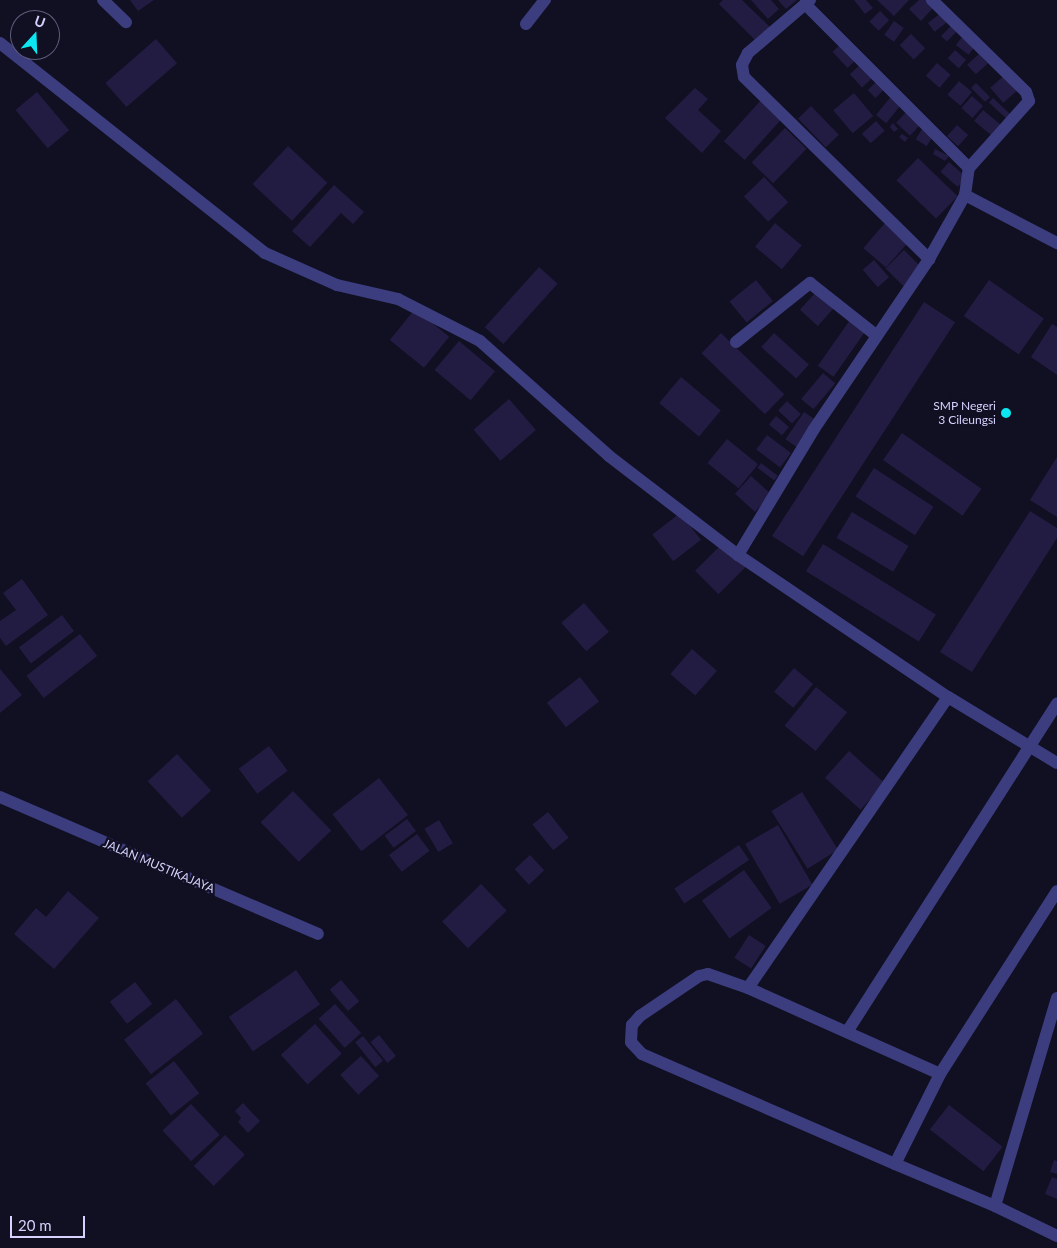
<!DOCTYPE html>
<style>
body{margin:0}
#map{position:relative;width:1057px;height:1248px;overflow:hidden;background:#110f22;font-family:Lato,sans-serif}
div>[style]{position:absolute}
.building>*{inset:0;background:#221c42;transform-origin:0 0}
.minor>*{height:12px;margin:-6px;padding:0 6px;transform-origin:6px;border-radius:6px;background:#3c3d7f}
.dots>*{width:14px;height:14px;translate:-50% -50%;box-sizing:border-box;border:2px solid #110f22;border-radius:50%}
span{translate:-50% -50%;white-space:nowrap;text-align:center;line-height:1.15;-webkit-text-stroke:4.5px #110f22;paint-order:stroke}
.poi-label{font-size:12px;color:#d5d2fd}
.right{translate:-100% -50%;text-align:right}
.street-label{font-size:12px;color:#d5d2fd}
.north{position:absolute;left:10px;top:10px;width:50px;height:50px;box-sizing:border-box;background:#110f22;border:1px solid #5f5d7a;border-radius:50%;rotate:20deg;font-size:14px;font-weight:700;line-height:20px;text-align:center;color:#d5d2fd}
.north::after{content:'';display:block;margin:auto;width:18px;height:22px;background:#0be6f0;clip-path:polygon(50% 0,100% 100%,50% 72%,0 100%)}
.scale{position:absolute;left:10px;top:1216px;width:75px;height:22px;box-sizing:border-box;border:2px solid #d5d2fd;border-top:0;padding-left:6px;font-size:15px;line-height:18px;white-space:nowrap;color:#d5d2fd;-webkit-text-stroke:4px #110f22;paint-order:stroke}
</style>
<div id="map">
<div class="building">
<div style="clip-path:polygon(130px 0,154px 0,138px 11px)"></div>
<div style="clip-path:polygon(723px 0,742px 0,771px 28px,757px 42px,719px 4px)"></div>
<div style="clip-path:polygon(751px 0,771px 0,779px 9px,768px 19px)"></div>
<div style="clip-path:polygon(778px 0,797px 0,786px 9px)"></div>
<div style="clip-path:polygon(854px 0,866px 0,873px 8px,865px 14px)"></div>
<div style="clip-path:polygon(877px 0,909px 0,894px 16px)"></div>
<div style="clip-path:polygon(919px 0,928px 0,934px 7px,921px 21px,909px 9px)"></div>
<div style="left:880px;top:11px;width:13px;height:15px;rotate:45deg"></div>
<div style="left:942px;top:12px;width:11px;height:18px;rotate:52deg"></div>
<div style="left:894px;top:21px;width:12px;height:17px;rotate:35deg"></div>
<div style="left:951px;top:26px;width:8px;height:14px;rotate:45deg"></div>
<div style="left:911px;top:34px;width:20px;height:16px;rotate:45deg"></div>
<div style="left:962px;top:37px;width:16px;height:10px;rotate:38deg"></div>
<div style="left:156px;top:39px;width:32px;height:67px;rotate:49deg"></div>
<div style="left:842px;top:43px;width:22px;height:13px;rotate:47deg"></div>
<div style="left:955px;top:50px;width:15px;height:11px;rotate:42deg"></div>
<div style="left:979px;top:54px;width:13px;height:16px;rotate:48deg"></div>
<div style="left:863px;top:62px;width:18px;height:18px;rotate:47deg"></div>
<div style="left:937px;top:63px;width:18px;height:17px;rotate:41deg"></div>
<div style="left:1006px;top:74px;width:20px;height:21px;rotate:49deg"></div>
<div style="left:879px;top:79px;width:11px;height:16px;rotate:45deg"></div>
<div style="left:959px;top:81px;width:17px;height:18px;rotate:40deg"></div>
<div style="left:976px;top:83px;width:20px;height:7px;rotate:45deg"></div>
<div style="clip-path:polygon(695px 88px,708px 99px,698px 110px,721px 131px,702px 153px,665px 118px)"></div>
<div style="left:37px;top:92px;width:50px;height:28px;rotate:50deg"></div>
<div style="left:854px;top:93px;width:30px;height:27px;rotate:50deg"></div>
<div style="left:893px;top:94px;width:13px;height:27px;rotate:39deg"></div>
<div style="left:972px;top:96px;width:15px;height:16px;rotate:42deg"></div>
<div style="left:993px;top:98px;width:26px;height:6px;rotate:43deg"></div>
<div style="left:762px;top:99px;width:28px;height:57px;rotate:42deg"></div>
<div style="left:811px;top:106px;width:40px;height:18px;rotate:46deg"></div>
<div style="left:983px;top:110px;width:25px;height:14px;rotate:40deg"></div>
<div style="left:907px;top:111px;width:19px;height:16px;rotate:43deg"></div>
<div style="left:876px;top:121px;width:13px;height:19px;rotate:48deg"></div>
<div style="clip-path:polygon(893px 123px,898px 129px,894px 132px,890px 127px)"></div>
<div style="left:957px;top:125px;width:15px;height:15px;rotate:42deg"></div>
<div style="left:785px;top:128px;width:30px;height:48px;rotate:44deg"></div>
<div style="left:922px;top:129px;width:13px;height:12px;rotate:32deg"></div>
<div style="clip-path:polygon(902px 134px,908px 138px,905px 142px,899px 137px)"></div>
<div style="left:288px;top:146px;width:54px;height:52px;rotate:43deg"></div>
<div style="clip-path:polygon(935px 149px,949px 156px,945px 161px,933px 154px)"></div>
<div style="left:918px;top:158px;width:55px;height:31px;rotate:44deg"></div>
<div style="left:949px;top:162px;width:23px;height:13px;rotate:41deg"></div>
<div style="left:764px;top:177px;width:35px;height:28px;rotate:46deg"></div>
<div style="clip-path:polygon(334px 185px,364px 212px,353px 224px,341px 213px,310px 247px,292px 231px)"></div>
<div style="left:775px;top:223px;width:35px;height:31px;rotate:40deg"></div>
<div style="left:885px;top:223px;width:30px;height:33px;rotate:41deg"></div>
<div style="left:904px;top:250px;width:25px;height:26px;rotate:45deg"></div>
<div style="left:874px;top:260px;width:23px;height:15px;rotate:49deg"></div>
<div style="left:539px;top:267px;width:25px;height:81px;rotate:42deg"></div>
<div style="left:756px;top:280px;width:27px;height:34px;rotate:51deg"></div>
<div style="left:989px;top:280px;width:67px;height:44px;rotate:35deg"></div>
<div style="left:816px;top:292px;width:24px;height:24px;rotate:42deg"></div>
<div style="left:924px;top:302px;width:37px;height:279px;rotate:33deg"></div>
<div style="left:415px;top:309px;width:44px;height:40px;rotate:39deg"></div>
<div style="left:850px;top:320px;width:19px;height:56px;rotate:35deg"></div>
<div style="clip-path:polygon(1052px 324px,1057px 327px,1057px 375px,1031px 357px)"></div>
<div style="left:721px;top:333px;width:88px;height:28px;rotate:44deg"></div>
<div style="left:774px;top:333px;width:47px;height:19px;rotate:42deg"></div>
<div style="left:459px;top:341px;width:47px;height:38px;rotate:40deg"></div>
<div style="left:823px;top:373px;width:16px;height:34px;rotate:40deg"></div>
<div style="left:681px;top:377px;width:52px;height:34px;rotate:40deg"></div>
<div style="left:509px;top:399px;width:41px;height:47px;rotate:49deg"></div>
<div style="left:787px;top:401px;width:19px;height:13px;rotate:43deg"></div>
<div style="left:804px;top:412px;width:14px;height:33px;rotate:34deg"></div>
<div style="left:776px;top:416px;width:17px;height:11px;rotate:40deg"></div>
<div style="left:902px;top:433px;width:97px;height:33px;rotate:35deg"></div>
<div style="left:767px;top:435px;width:30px;height:18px;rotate:37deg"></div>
<div style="left:727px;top:439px;width:40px;height:31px;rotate:39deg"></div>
<div style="clip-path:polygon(1057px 457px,1057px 517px,1030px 500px)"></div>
<div style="left:761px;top:463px;width:21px;height:6px;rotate:37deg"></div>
<div style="left:874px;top:468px;width:71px;height:34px;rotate:33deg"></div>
<div style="left:751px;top:476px;width:27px;height:24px;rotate:42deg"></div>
<div style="clip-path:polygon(1030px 511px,1057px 528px,1057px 538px,972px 672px,940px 652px)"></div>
<div style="left:852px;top:512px;width:66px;height:30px;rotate:31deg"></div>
<div style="left:680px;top:513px;width:34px;height:35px;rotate:52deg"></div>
<div style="left:722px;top:544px;width:33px;height:38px;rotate:45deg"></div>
<div style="left:823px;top:544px;width:133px;height:32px;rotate:32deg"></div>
<div style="clip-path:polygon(22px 579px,48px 615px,6px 646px,0 638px,0 621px,16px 610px,3px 593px)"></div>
<div style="left:584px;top:603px;width:38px;height:30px;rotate:49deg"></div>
<div style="left:62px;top:615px;width:20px;height:54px;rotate:53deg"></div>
<div style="left:80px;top:634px;width:28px;height:68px;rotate:52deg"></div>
<div style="left:692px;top:649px;width:33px;height:33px;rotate:41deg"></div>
<div style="left:794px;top:668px;width:25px;height:31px;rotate:40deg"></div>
<div style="clip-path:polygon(0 669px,22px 695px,0 713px)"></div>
<div style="left:580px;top:677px;width:31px;height:42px;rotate:52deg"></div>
<div style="left:816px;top:687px;width:40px;height:50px;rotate:39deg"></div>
<div style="left:269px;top:746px;width:31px;height:38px;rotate:53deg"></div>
<div style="left:849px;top:751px;width:48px;height:36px;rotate:42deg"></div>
<div style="left:177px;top:754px;width:50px;height:40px;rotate:47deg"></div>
<div style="left:379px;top:778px;width:47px;height:59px;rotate:52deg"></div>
<div style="left:293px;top:791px;width:55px;height:45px;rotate:46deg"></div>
<div style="left:802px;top:792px;width:68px;height:36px;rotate:58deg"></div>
<div style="left:548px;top:812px;width:33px;height:20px;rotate:51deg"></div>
<div style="left:407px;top:819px;width:15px;height:28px;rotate:53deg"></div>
<div style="left:439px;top:820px;width:27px;height:17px;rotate:59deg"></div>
<div style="left:778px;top:825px;width:69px;height:38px;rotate:60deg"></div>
<div style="left:417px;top:834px;width:21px;height:35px;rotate:53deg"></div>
<div style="left:739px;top:845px;width:18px;height:78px;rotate:56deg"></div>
<div style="left:530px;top:855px;width:21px;height:21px;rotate:47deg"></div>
<div style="left:744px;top:870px;width:47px;height:52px;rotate:54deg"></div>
<div style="left:481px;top:884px;width:37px;height:54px;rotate:46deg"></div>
<div style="clip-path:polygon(68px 891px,99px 918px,54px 969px,14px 934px,36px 908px,46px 917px)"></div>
<div style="left:749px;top:935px;width:20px;height:27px;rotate:33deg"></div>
<div style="left:296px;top:970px;width:42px;height:82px;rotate:55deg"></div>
<div style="left:341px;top:980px;width:28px;height:15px;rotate:49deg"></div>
<div style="left:135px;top:982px;width:28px;height:32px;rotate:52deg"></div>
<div style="left:176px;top:999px;width:44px;height:66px;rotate:52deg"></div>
<div style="left:335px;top:1004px;width:39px;height:22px;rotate:48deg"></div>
<div style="left:315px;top:1024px;width:40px;height:46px;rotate:48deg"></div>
<div style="left:379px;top:1035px;width:27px;height:11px;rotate:51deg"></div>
<div style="left:363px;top:1036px;width:32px;height:10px;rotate:51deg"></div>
<div style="left:361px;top:1056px;width:27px;height:28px;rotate:48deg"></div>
<div style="left:174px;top:1061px;width:41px;height:36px;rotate:52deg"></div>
<div style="clip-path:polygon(243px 1103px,260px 1121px,248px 1133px,238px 1122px,241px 1118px,235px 1111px)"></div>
<div style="left:191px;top:1104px;width:42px;height:39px;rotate:47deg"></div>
<div style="left:949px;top:1105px;width:68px;height:31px;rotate:38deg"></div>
<div style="left:225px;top:1135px;width:28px;height:44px;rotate:45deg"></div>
<div style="clip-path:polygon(1054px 1160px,1057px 1161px,1057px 1174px,1050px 1172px)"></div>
<div style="clip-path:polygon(1052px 1177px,1057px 1179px,1057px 1199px,1045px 1194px)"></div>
</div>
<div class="minor">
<div style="left:103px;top:0;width:32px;rotate:44deg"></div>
<div style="left:810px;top:0;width:82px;rotate:139.5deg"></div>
<div style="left:748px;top:53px;width:13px;rotate:117deg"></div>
<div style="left:742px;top:65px;width:12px;rotate:81deg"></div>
<div style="left:744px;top:77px;width:260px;rotate:44.5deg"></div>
<div style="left:805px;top:4px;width:232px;rotate:45deg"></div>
<div style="left:526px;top:24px;width:31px;rotate:-52deg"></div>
<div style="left:0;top:43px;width:338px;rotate:38.4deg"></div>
<div style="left:265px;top:253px;width:79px;rotate:24deg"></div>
<div style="left:337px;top:285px;width:63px;rotate:12.9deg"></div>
<div style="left:398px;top:299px;width:92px;rotate:27.1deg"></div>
<div style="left:480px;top:341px;width:173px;rotate:41.7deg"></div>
<div style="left:609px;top:456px;width:163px;rotate:37.5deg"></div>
<div style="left:738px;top:555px;width:254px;rotate:34.1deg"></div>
<div style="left:948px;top:697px;width:127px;rotate:31.2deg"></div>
<div style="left:965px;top:195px;width:104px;rotate:27.6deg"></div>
<div style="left:736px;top:342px;width:95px;rotate:-38.6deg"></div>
<div style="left:810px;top:283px;width:85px;rotate:38.3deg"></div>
<div style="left:738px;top:555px;width:147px;rotate:-58.9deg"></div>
<div style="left:814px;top:429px;width:205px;rotate:-55.9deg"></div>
<div style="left:929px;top:259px;width:73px;rotate:-60.6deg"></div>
<div style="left:965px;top:195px;width:27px;rotate:-82deg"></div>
<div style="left:969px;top:168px;width:90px;rotate:-48.2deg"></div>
<div style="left:1029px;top:101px;width:9px;rotate:-108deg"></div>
<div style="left:1026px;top:92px;width:132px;rotate:-135.6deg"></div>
<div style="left:0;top:797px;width:346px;rotate:23.3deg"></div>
<div style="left:748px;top:988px;width:353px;rotate:-55.5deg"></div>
<div style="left:1057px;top:998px;width:217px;rotate:106.6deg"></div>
<div style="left:995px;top:1206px;width:69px;rotate:25.8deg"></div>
<div style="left:847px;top:1032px;width:390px;rotate:-57.4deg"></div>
<div style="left:895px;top:1164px;width:276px;rotate:-156.5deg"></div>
<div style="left:642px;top:1054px;width:16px;rotate:-133deg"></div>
<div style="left:631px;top:1042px;width:17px;rotate:-87deg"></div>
<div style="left:632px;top:1025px;width:12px;rotate:-48deg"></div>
<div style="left:640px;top:1016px;width:71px;rotate:-34.1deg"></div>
<div style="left:699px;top:976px;width:9px;rotate:-13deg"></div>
<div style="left:708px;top:974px;width:42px;rotate:19.3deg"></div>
<div style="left:748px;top:988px;width:210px;rotate:24.1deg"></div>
<div style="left:995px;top:1206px;width:108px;rotate:-157.2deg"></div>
<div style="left:895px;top:1164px;width:101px;rotate:-63.4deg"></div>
<div style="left:940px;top:1074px;width:217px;rotate:-57.4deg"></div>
</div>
<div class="dots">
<div style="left:1006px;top:413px;background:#0be6f0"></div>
</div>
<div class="poi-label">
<span class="right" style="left:996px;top:413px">SMP Negeri<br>3 Cileungsi</span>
</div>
<div class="street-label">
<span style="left:159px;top:866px;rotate:23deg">JALAN MUSTIKAJAYA</span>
</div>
<div class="north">U</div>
<div class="scale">20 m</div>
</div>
